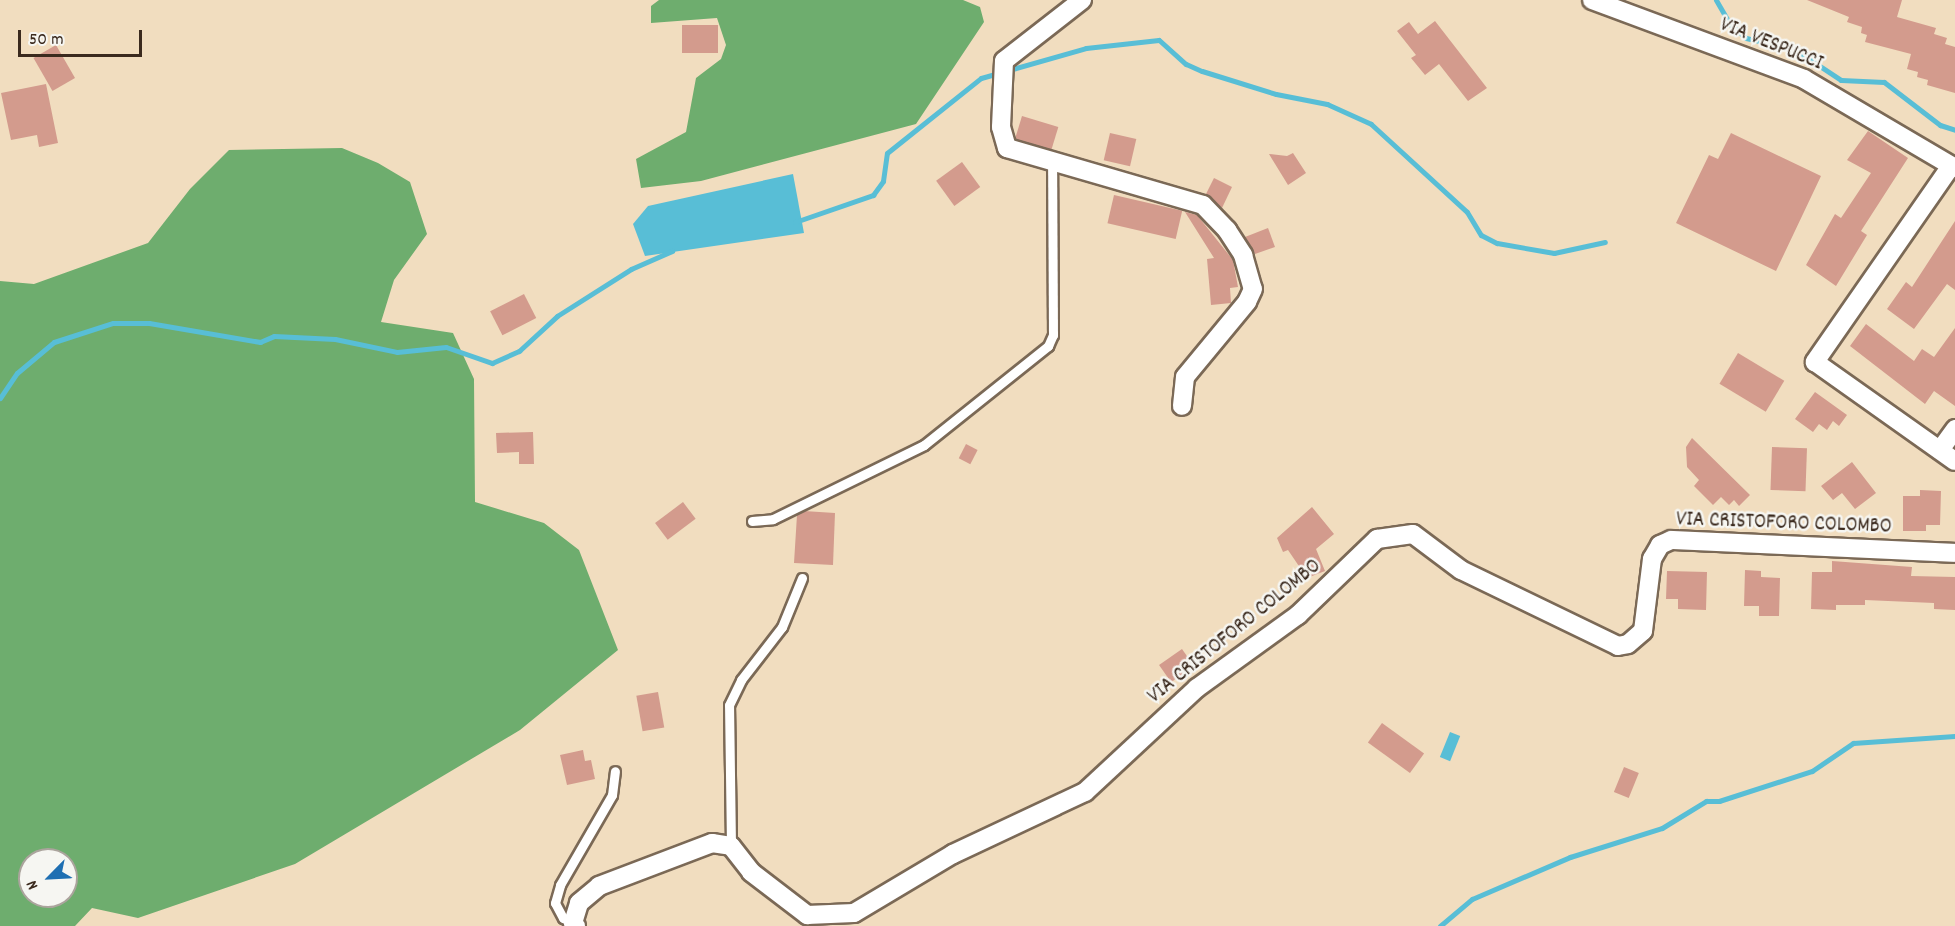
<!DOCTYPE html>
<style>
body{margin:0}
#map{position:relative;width:1955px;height:926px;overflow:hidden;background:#f1ddbf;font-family:Dekko,sans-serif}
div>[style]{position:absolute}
.forest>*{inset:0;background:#6ead6e}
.water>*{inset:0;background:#58bed6;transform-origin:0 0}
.stream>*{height:5px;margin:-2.5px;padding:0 2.5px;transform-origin:2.5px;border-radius:2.5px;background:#58bed6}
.building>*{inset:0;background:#d39b8d;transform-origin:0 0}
.roads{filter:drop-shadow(2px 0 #7b6956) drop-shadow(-2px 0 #7b6956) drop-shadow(0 2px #7b6956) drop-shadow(0 -2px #7b6956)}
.lane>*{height:9px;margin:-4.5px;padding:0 4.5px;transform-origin:4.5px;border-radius:4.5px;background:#fff}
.street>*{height:18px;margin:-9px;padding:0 9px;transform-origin:9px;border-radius:9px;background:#fff}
span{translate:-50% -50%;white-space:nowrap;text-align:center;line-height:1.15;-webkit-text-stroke:5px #f6f6f2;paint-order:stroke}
.street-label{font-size:21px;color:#3b2a1e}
.north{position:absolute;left:18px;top:848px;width:60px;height:60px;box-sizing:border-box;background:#f6f6f2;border:2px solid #aba49d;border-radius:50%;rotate:246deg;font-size:16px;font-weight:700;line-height:24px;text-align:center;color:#3b2a1e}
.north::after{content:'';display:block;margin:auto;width:21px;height:27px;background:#1f6fb2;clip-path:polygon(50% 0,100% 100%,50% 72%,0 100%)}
.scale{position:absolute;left:18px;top:30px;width:124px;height:27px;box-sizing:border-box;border:3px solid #3b2a1e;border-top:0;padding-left:8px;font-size:18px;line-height:21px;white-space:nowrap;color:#3b2a1e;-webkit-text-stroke:4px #f6f6f2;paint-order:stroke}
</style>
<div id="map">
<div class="forest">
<div style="clip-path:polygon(659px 0,963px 0,980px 7px,984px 22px,916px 124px,701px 181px,641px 188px,636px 159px,686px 132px,696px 78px,721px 59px,726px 45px,717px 18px,651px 23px,651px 6px)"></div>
<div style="clip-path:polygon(evenodd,342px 148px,378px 163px,410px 182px,427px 234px,394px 280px,381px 322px,453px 333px,474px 379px,475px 502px,544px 523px,579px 550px,618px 650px,520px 730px,295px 864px,138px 918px,92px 908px,75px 926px,0 926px,0 281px,34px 284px,148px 243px,190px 189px,229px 150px,342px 148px,30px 860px,66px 860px,66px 896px,30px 896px,30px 860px)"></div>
</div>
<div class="water">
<div style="clip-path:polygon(793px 174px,804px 233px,645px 256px,633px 224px,648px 206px)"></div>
<div style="left:1450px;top:732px;width:11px;height:27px;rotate:22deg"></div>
</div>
<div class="stream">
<div style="left:1716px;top:0;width:28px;rotate:60deg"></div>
<div style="left:1730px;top:24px;width:21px;rotate:41deg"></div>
<div style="left:1746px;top:38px;width:49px;rotate:12.9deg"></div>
<div style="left:1794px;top:49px;width:56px;rotate:33.4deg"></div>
<div style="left:1841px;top:80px;width:43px;rotate:2.7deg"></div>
<div style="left:1884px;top:82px;width:71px;rotate:37.5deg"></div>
<div style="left:1940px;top:125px;width:16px;rotate:18deg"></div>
<div style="left:795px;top:222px;width:83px;rotate:-19.1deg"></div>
<div style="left:873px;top:195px;width:17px;rotate:-54deg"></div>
<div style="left:883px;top:181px;width:28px;rotate:-82deg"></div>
<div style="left:887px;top:153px;width:120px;rotate:-38.6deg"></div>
<div style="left:981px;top:78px;width:109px;rotate:-15.9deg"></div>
<div style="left:1086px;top:48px;width:73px;rotate:-6.3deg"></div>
<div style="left:1159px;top:40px;width:36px;rotate:42deg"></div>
<div style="left:1186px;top:64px;width:17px;rotate:24deg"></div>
<div style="left:1202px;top:71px;width:77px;rotate:17.3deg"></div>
<div style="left:1276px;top:94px;width:52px;rotate:11.1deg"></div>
<div style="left:1327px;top:104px;width:48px;rotate:24.4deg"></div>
<div style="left:1371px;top:124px;width:130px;rotate:42.5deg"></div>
<div style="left:1467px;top:212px;width:27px;rotate:59deg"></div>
<div style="left:1481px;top:235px;width:18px;rotate:27deg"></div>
<div style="left:1497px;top:243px;width:58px;rotate:10deg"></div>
<div style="left:1554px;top:253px;width:52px;rotate:-12.2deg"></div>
<div style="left:0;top:398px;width:30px;rotate:-56deg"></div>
<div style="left:17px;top:373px;width:48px;rotate:-40deg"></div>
<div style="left:54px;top:342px;width:62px;rotate:-17.9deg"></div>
<div style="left:113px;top:323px;width:36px"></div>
<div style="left:149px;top:323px;width:113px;rotate:9.7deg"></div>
<div style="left:260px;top:342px;width:15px;rotate:-23deg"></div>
<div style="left:274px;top:336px;width:61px;rotate:2.8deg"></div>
<div style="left:335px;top:339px;width:63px;rotate:11.8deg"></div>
<div style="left:397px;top:352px;width:49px;rotate:-5.8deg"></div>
<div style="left:446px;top:347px;width:49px;rotate:19.2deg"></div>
<div style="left:492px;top:363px;width:30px;rotate:-24deg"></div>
<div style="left:519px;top:351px;width:52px;rotate:-42.6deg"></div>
<div style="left:557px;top:316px;width:88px;rotate:-32.4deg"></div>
<div style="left:631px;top:269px;width:45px;rotate:-23.7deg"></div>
<div style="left:1440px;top:926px;width:42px;rotate:-40.2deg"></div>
<div style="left:1472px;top:899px;width:107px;rotate:-23.2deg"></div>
<div style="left:1570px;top:857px;width:96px;rotate:-17.5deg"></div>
<div style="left:1662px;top:828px;width:52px;rotate:-31.5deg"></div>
<div style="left:1706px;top:801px;width:13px"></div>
<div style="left:1719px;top:801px;width:98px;rotate:-17.9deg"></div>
<div style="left:1812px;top:771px;width:50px;rotate:-34.3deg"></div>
<div style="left:1853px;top:743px;width:102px;rotate:-3.9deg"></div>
</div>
<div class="building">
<div style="clip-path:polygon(1807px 0,1902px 0,1897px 17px,1936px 28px,1934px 34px,1947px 38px,1945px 44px,1955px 47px,1955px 93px,1927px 85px,1928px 80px,1917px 77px,1918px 72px,1907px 69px,1911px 54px,1865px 42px,1867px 35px,1861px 33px,1862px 27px,1847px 22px,1849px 17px)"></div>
<div style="clip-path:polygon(1435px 21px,1487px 88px,1468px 101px,1439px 64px,1425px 75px,1411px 58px,1416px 55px,1397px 31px,1409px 22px,1418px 34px)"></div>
<div style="left:682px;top:25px;width:36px;height:28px"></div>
<div style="left:56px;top:45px;width:38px;height:26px;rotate:60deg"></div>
<div style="clip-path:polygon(46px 84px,58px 143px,39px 147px,37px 135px,11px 140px,1px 93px)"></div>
<div style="left:1022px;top:116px;width:38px;height:24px;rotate:17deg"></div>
<div style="clip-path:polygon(1868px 131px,1908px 158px,1861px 231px,1867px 235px,1836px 286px,1806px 265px,1835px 214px,1841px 218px,1871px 173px,1847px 160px)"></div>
<div style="left:1110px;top:133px;width:27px;height:28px;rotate:13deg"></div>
<div style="clip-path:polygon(1731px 133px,1821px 176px,1776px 271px,1676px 223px,1709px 155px,1718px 159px)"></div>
<div style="clip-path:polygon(1293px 153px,1306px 173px,1288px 185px,1269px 154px,1287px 156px)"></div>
<div style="left:962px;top:162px;width:31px;height:32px;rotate:54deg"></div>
<div style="clip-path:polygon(1214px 178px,1232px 187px,1222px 208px,1206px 194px)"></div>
<div style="left:1114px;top:195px;width:70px;height:29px;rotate:13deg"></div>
<div style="clip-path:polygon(1185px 212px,1197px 215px,1233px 260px,1238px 287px,1230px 288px,1231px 303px,1211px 305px,1207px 259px,1214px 258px)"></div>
<div style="clip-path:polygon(1955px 221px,1955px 290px,1947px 284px,1914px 329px,1887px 309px,1906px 282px,1912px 287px)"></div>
<div style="clip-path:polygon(1268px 228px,1275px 247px,1255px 254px,1245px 237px)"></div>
<div style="left:524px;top:294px;width:27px;height:38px;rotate:63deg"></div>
<div style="clip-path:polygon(1866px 324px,1914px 361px,1922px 349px,1934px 357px,1955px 328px,1955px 406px,1934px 391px,1925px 404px,1850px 346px)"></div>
<div style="left:1738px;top:353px;width:54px;height:36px;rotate:31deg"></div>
<div style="clip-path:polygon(1815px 392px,1847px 415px,1839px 426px,1833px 421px,1827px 430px,1819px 424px,1813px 432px,1795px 419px)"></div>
<div style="clip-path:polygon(533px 432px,534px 464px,519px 464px,519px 452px,497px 453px,496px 433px)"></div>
<div style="clip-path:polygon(1692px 438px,1750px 495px,1739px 506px,1734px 500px,1729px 505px,1721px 497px,1713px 505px,1694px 486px,1699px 480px,1687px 467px,1686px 447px)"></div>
<div style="left:966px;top:444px;width:13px;height:16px;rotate:27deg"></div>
<div style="left:1772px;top:447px;width:35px;height:43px;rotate:2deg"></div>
<div style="clip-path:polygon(1852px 462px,1876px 493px,1855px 509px,1842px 493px,1833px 500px,1821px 486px)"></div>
<div style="clip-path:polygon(1920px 490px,1941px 491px,1940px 525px,1926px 525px,1926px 531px,1903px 531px,1903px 496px,1920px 496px)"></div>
<div style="left:683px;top:502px;width:21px;height:35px;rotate:53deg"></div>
<div style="clip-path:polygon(1312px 507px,1334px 534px,1316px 549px,1325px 571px,1307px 578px,1288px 550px,1283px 552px,1277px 538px)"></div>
<div style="clip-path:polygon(804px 511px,835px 513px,833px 565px,794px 563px,797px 515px)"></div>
<div style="clip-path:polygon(1832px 561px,1912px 567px,1911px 576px,1955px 577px,1955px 610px,1934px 609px,1934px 603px,1865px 600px,1865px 605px,1836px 605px,1836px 610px,1811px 609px,1812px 572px,1832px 572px)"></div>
<div style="clip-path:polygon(1745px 570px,1761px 571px,1761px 577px,1780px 578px,1779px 616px,1759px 616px,1759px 606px,1744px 606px)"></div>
<div style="clip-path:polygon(1667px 571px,1707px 572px,1706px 610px,1678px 609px,1678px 599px,1666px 599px)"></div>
<div style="left:1182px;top:649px;width:21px;height:28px;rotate:55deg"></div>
<div style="left:658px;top:692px;width:36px;height:22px;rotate:80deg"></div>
<div style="left:1382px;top:723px;width:52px;height:24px;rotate:36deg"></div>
<div style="clip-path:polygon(583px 750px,585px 761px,591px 760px,595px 779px,567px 785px,560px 755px)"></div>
<div style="left:1624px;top:767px;width:16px;height:27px;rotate:22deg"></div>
</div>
<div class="roads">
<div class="lane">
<div style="left:752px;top:521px;width:21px;rotate:-5deg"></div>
<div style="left:773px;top:519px;width:168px;rotate:-26.1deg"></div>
<div style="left:924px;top:445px;width:159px;rotate:-38.6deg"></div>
<div style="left:1048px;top:346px;width:12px;rotate:-66deg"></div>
<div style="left:1053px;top:335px;width:171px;rotate:-90.3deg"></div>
<div style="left:731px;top:846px;width:141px;rotate:-90.8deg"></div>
<div style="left:729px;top:705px;width:28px;rotate:-64deg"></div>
<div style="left:741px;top:680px;width:67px;rotate:-52.3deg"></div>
<div style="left:782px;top:627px;width:53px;rotate:-67.8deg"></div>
<div style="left:573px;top:923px;width:11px;rotate:-153deg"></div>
<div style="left:563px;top:918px;width:17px;rotate:-118deg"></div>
<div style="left:555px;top:903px;width:19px;rotate:-74deg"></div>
<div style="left:560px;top:885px;width:104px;rotate:-60deg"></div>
<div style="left:612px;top:795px;width:24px;rotate:-83deg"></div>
</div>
<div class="street">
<div style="left:1082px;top:0;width:99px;rotate:142deg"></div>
<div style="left:1004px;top:61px;width:66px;rotate:92.6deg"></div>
<div style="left:1001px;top:127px;width:22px;rotate:74deg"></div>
<div style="left:1007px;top:148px;width:204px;rotate:16.2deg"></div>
<div style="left:1203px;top:205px;width:35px;rotate:46deg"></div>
<div style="left:1227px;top:230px;width:30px;rotate:57deg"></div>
<div style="left:1243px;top:255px;width:35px;rotate:74deg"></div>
<div style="left:1253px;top:289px;width:14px;rotate:115deg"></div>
<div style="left:1247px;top:302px;width:97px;rotate:129.6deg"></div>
<div style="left:1185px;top:377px;width:29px;rotate:96deg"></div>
<div style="left:1592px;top:0;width:226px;rotate:20.4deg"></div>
<div style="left:1804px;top:79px;width:175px;rotate:30.5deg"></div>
<div style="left:1951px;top:166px;width:239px;rotate:124.8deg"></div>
<div style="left:1815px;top:362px;width:171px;rotate:35.3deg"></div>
<div style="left:1940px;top:450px;width:26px;rotate:-54deg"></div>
<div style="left:576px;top:926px;width:4px;rotate:-135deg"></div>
<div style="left:573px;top:923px;width:21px;rotate:-73deg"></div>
<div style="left:579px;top:903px;width:26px;rotate:-40deg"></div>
<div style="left:599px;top:886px;width:121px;rotate:-20.8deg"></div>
<div style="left:712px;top:843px;width:19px;rotate:9deg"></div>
<div style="left:731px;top:846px;width:33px;rotate:52deg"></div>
<div style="left:751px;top:872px;width:71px;rotate:37.5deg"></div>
<div style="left:807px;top:915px;width:47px;rotate:-2.4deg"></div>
<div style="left:854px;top:913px;width:115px;rotate:-30.8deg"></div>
<div style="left:953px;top:854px;width:146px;rotate:-25.2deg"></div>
<div style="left:1085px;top:792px;width:153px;rotate:-42.9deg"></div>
<div style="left:1197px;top:688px;width:125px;rotate:-35.9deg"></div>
<div style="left:1298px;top:615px;width:110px;rotate:-43.9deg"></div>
<div style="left:1377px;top:539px;width:36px;rotate:-8deg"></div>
<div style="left:1413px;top:534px;width:60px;rotate:36.9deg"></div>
<div style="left:1461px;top:570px;width:174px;rotate:25.8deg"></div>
<div style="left:1618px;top:646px;width:10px;rotate:-11deg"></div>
<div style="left:1628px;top:644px;width:20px;rotate:-41deg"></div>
<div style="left:1643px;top:631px;width:73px;rotate:-82.9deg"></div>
<div style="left:1652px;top:559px;width:16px;rotate:-60deg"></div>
<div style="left:1660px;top:545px;width:12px;rotate:-24deg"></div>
<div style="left:1671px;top:540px;width:284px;rotate:2.6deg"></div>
</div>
</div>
<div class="street-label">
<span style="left:1771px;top:45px;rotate:22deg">VIA VESPUCCI</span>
<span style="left:1784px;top:524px;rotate:2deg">VIA CRISTOFORO COLOMBO</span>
<span style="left:1235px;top:632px;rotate:-39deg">VIA CRISTOFORO COLOMBO</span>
</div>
<div class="north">N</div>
<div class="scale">50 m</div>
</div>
